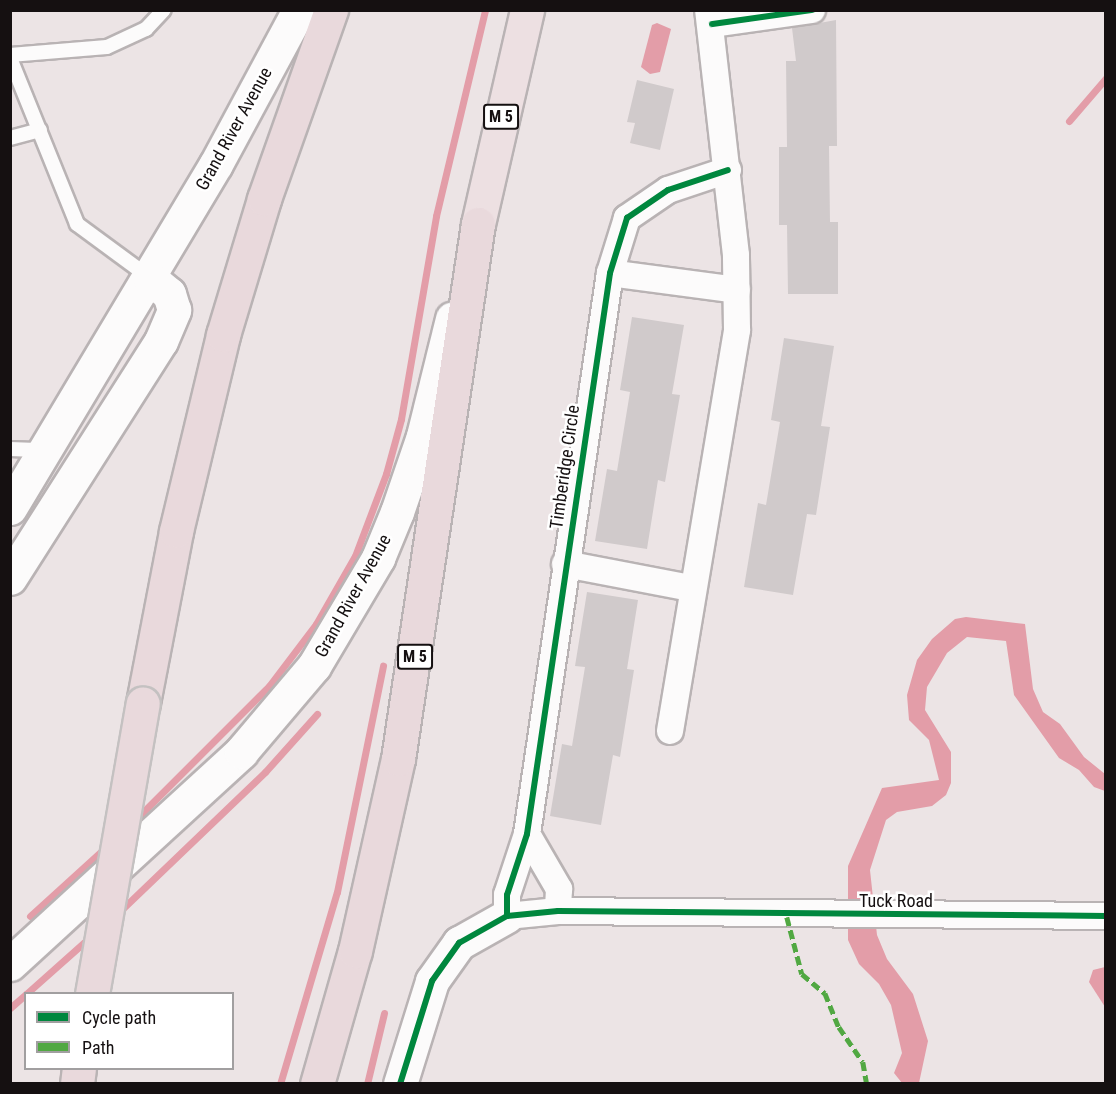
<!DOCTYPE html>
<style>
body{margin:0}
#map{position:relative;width:1116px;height:1094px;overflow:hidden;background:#ece4e5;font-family:"Roboto Condensed",sans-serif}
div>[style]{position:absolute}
.water>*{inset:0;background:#e39da8}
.stream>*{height:7px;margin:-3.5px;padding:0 3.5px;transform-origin:3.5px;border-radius:3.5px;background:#e39da8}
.building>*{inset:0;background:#d0cacb}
.roads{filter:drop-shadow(2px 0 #b9b3b4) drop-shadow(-2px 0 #b9b3b4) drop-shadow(0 2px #b9b3b4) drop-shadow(0 -2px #b9b3b4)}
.service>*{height:14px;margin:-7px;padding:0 7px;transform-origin:7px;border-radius:7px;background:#fcfbfb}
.minor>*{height:26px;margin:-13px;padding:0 13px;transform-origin:13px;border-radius:13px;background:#fcfbfb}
.tertiary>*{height:33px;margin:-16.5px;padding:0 16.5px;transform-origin:16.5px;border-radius:16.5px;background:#fcfbfb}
.secondary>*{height:33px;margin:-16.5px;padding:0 16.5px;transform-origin:16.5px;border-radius:16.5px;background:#fcfbfb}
.trunk>*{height:33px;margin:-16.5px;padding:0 16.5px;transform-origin:16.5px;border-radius:16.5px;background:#ede0e2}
.motorway>*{height:33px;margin:-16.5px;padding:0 16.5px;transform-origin:16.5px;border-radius:16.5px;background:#e9d9dc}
.bridges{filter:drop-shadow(2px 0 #c4c1c1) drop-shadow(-2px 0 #c4c1c1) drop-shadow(0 2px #c4c1c1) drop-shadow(0 -2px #c4c1c1)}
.motorway-bridge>*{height:33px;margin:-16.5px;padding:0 16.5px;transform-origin:16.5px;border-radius:16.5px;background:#e9d9dc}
.quiet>*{height:4.5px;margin-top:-2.25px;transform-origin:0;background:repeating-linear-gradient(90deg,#51a842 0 9px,transparent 0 13.5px)}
.cycleway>*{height:6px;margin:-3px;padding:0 3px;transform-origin:3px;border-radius:3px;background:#00873e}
span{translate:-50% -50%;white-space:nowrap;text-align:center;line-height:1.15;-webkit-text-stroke:5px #fff;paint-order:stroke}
.shield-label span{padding:2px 4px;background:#fff;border:2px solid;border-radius:4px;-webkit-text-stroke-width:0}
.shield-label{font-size:16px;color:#151011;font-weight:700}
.street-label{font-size:18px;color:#151011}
.frame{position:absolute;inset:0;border:12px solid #151011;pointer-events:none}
.legend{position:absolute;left:24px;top:992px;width:210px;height:78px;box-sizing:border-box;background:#fff;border:2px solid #a19fa0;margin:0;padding:8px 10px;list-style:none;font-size:18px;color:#151011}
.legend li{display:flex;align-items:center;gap:12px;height:30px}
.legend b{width:30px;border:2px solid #a19fa0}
</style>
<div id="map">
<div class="water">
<div style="clip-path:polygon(657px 23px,671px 29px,660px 72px,650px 74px,641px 67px,652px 25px)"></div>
<div style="clip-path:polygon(966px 617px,1025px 624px,1033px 689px,1043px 712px,1060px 724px,1084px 757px,1105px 774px,1105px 791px,1094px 787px,1079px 770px,1059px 758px,1014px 695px,1006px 641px,967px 637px,947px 653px,927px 687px,925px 710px,951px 752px,951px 783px,946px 795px,932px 806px,897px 812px,886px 820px,870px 870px,877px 935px,887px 959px,913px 994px,928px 1041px,919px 1083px,902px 1083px,894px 1073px,902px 1053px,891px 1005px,879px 984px,859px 964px,848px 940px,848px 866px,882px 788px,939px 780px,929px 740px,909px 720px,907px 695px,917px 660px,932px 639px,955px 619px)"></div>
<div style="clip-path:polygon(1105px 967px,1106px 967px,1105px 1007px,1089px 982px,1093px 970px)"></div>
</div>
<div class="stream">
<div style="left:1069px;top:121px;width:57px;rotate:-49.3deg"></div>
<div style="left:135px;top:820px;width:190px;rotate:-45deg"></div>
<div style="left:269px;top:686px;width:78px;rotate:-52.8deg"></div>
<div style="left:316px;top:624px;width:78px;rotate:-60.2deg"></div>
<div style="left:355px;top:556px;width:88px;rotate:-69.3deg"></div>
<div style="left:386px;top:474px;width:57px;rotate:-74.7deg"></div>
<div style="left:401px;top:419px;width:206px;rotate:-80.2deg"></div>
<div style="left:436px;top:216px;width:212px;rotate:-76.6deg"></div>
<div style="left:118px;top:913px;width:204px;rotate:-43.8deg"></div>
<div style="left:265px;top:772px;width:78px;rotate:-48.1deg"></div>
<div style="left:30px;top:916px;width:101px;rotate:-42.2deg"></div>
<div style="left:26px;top:994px;width:84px;rotate:-41.6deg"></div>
<div style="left:10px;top:1008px;width:21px;rotate:-41deg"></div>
<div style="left:280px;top:1084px;width:200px;rotate:-73.5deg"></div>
<div style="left:337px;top:892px;width:231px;rotate:-78.5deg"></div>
<div style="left:367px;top:1084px;width:73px;rotate:-76.5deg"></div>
</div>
<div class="building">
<div style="clip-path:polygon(836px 20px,837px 146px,829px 146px,830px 222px,838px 222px,838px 294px,788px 294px,787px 225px,779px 225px,779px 147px,787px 147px,786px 61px,796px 61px,792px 28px)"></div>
<div style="clip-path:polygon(637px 80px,674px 89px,660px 150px,630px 143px,635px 123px,627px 122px)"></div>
<div style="clip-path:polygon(632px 317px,684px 325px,672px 394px,680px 395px,665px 482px,658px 480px,647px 549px,595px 541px,607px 469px,617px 471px,630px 392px,620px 390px)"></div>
<div style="clip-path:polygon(784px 338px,834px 346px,821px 426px,830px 427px,816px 515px,807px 514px,793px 595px,744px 587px,758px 503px,766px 505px,780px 422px,771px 420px)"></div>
<div style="clip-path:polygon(587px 592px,638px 600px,627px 669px,634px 670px,620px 757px,613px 755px,601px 825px,550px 816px,562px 744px,572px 746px,585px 667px,575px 666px)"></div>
</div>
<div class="roads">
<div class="service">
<div style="left:10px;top:55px;width:97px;rotate:-4.7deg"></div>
<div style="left:107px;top:47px;width:43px;rotate:-24.8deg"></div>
<div style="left:146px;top:29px;width:26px;rotate:-47deg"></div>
<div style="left:10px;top:58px;width:179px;rotate:68deg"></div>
<div style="left:77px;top:224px;width:89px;rotate:36.4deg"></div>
<div style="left:10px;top:138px;width:31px;rotate:-15deg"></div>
<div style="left:10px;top:449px;width:33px;rotate:2deg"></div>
</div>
<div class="minor">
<div style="left:712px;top:24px;width:101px;rotate:-8deg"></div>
<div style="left:728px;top:170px;width:63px;rotate:161.6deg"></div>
<div style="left:668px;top:190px;width:50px;rotate:145.7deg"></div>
<div style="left:627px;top:218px;width:58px;rotate:107.2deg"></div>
<div style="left:610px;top:273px;width:567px;rotate:98.42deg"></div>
<div style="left:527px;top:834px;width:64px;rotate:108.2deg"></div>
<div style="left:507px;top:895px;width:21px;rotate:90deg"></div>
<div style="left:507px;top:916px;width:51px;rotate:-5.6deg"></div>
<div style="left:558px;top:911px;width:548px;rotate:0.52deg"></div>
<div style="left:610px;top:273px;width:128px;rotate:7.6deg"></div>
<div style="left:565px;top:564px;width:128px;rotate:10.8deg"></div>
<div style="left:670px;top:731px;width:407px;rotate:-80.5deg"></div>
<div style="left:737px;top:330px;width:75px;rotate:-90.8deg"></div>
<div style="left:736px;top:255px;width:247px;rotate:-96.5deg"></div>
<div style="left:527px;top:834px;width:64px;rotate:59.8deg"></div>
<div style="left:559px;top:889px;width:22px;rotate:93deg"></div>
</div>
<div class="tertiary">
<div style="left:400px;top:1084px;width:108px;rotate:-72.7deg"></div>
<div style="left:432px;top:981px;width:47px;rotate:-54.6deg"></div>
<div style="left:459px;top:943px;width:55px;rotate:-29.4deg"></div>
</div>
<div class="secondary">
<div style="left:10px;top:508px;width:401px;rotate:-59.1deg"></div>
<div style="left:216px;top:164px;width:175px;rotate:-61.7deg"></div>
<div style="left:10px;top:578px;width:281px;rotate:-57.5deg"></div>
<div style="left:161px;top:341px;width:34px;rotate:-67deg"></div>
<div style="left:174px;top:310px;width:17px;rotate:-107deg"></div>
<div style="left:169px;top:294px;width:26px;rotate:-140deg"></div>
<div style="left:10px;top:964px;width:314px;rotate:-42.5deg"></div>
<div style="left:241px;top:752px;width:113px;rotate:-49.7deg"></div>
<div style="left:314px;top:666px;width:126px;rotate:-59.3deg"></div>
<div style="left:378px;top:558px;width:50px;rotate:-67.6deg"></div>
<div style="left:397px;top:512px;width:80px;rotate:-71.1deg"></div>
<div style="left:423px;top:436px;width:121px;rotate:-76.1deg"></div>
</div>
<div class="trunk">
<div style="left:478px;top:224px;width:220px;rotate:-77.1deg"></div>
</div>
<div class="motorway">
<div style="left:143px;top:703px;width:175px;rotate:-79.1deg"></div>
<div style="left:176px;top:531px;width:202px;rotate:-76.5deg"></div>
<div style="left:223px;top:335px;width:142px;rotate:-73.2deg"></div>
<div style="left:264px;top:199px;width:201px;rotate:-70.5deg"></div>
<div style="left:77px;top:1084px;width:16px;rotate:-83deg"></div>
<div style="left:317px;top:1084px;width:138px;rotate:-74.1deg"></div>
<div style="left:355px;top:951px;width:197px;rotate:-77.4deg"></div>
<div style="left:398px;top:759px;width:541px;rotate:-81.5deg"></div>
</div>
</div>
<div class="bridges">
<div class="motorway-bridge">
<div style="left:92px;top:994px;width:295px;rotate:-80.1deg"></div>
</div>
</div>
<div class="quiet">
<div style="left:787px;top:917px;width:59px;rotate:75.3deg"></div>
<div style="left:802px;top:974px;width:30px;rotate:40deg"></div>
<div style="left:825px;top:993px;width:37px;rotate:68deg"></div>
<div style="left:839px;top:1027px;width:42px;rotate:55.6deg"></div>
<div style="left:863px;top:1062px;width:22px;rotate:80deg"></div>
</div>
<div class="cycleway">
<div style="left:712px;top:24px;width:101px;rotate:-8deg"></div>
<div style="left:507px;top:916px;width:21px;rotate:-90deg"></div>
<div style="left:507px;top:895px;width:64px;rotate:-71.8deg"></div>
<div style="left:527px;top:834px;width:567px;rotate:-81.58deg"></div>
<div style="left:610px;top:273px;width:58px;rotate:-72.8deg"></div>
<div style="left:627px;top:218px;width:50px;rotate:-34.3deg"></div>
<div style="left:668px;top:190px;width:63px;rotate:-18.4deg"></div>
<div style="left:400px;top:1084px;width:108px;rotate:-72.7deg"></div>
<div style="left:432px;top:981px;width:47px;rotate:-54.6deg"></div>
<div style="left:459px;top:943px;width:55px;rotate:-29.4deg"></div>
<div style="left:507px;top:916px;width:51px;rotate:-5.6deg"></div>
<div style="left:558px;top:911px;width:548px;rotate:0.52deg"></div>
</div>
<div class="shield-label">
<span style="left:501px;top:117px">M 5</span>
<span style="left:415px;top:657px">M 5</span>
</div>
<div class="street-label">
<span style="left:234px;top:129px;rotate:-61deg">Grand River Avenue</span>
<span style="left:565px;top:467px;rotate:-82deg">Timberidge Circle</span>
<span style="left:353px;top:596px;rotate:-61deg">Grand River Avenue</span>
<span style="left:896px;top:901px">Tuck Road</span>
</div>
<div class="frame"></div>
<ul class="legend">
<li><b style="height:8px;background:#00873e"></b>Cycle path</li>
<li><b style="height:8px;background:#51a842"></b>Path</li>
</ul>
</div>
